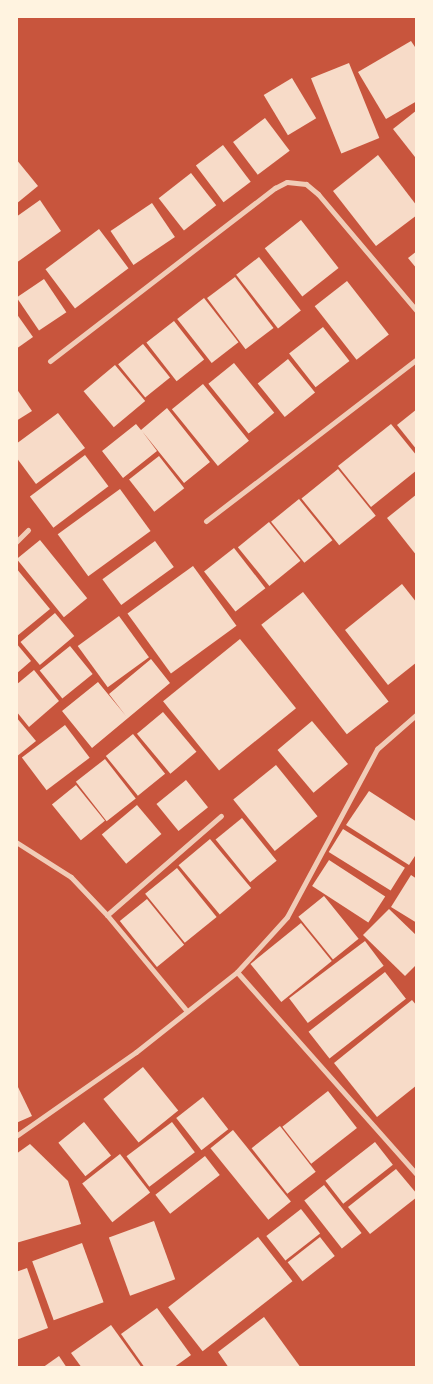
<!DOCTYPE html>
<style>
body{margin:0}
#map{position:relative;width:433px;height:1384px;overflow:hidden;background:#c8553d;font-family:Quicksand,sans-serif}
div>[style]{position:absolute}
.building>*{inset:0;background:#f7dbc8;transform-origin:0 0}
.minor>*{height:5px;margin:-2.5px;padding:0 2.5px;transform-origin:2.5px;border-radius:2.5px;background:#f1ccb7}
span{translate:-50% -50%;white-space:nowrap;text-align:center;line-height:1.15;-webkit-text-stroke:5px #fff3e0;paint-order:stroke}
.frame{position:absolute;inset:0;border:18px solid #fff3e0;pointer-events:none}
</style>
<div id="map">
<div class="building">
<div style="clip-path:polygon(411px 41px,417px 50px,417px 101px,386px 119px,358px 72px)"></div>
<div style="left:349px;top:63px;width:81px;height:41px;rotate:68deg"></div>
<div style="left:292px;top:78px;width:47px;height:33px;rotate:59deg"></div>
<div style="clip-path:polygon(417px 110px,417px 156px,415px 157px,393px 129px)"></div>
<div style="left:265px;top:118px;width:41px;height:40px;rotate:53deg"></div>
<div style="left:223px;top:145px;width:46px;height:34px;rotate:53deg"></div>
<div style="clip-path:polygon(378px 155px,417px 206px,417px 215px,376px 246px,333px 191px)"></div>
<div style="clip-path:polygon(16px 159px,38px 186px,16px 204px)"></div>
<div style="left:191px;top:173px;width:41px;height:41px;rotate:52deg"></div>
<div style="clip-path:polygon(40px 200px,61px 231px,16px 263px,16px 217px)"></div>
<div style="left:152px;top:203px;width:41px;height:50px;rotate:56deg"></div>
<div style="left:301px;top:220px;width:61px;height:46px;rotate:52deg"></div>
<div style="left:99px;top:229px;width:49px;height:67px;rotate:53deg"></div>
<div style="clip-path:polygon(417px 251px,417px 269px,408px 258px)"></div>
<div style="left:259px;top:257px;width:68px;height:29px;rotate:52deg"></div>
<div style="left:235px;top:277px;width:64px;height:35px;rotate:53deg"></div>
<div style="left:44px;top:279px;width:40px;height:33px;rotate:56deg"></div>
<div style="left:347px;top:281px;width:68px;height:41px;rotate:52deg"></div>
<div style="left:204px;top:298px;width:56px;height:34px;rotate:52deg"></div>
<div style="clip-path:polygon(16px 313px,33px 337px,16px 349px)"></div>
<div style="left:174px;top:321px;width:49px;height:35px;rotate:52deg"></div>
<div style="left:323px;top:327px;width:43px;height:43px;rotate:52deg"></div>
<div style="left:143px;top:344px;width:43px;height:32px;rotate:51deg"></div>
<div style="left:288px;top:359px;width:43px;height:39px;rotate:51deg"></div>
<div style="left:234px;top:363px;width:64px;height:33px;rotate:51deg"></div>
<div style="left:115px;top:365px;width:47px;height:41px;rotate:50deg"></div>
<div style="left:203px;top:384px;width:73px;height:40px;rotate:51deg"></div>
<div style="clip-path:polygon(16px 388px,32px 411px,16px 421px)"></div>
<div style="clip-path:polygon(167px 408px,210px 462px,184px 483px,142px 431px,157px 451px,123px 478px,102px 451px,136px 424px,141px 430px)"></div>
<div style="clip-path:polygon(417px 409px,417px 450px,397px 425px)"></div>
<div style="clip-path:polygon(58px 413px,85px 448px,36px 484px,16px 457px,16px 444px)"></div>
<div style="clip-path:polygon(391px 424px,417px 456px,417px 470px,371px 507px,338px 466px)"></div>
<div style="left:85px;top:455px;width:39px;height:69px;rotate:53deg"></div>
<div style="left:159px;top:456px;width:41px;height:38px;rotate:52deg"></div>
<div style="left:338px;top:469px;width:60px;height:47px;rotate:51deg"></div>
<div style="left:120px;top:489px;width:52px;height:77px;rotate:54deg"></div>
<div style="clip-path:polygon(417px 494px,417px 556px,387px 518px)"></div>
<div style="left:299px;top:499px;width:53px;height:36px;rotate:51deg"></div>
<div style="left:269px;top:522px;width:50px;height:40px;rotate:51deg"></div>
<div style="left:40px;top:540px;width:75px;height:30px;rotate:51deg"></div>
<div style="left:155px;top:541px;width:32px;height:65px;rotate:54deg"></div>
<div style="left:234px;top:548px;width:51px;height:38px;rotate:52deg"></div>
<div style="left:193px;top:566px;width:74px;height:81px;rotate:54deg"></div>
<div style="clip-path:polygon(16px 568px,50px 609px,17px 636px,16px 635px)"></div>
<div style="clip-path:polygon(402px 584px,417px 603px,417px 662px,388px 685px,345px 630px)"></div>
<div style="left:303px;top:592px;width:139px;height:53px;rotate:52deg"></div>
<div style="left:55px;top:613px;width:30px;height:45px;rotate:50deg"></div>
<div style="left:119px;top:616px;width:51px;height:51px;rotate:54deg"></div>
<div style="left:240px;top:639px;width:89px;height:99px;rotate:51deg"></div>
<div style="clip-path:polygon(16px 643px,31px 661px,16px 674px)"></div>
<div style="left:70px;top:646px;width:36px;height:39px;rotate:51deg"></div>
<div style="clip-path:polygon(151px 659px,170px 683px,92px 748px,62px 711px,98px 682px,126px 716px,109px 694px)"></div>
<div style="clip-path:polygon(34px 670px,59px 701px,29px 727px,16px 711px,16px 685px)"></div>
<div style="left:163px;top:712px;width:52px;height:34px;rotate:50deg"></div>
<div style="clip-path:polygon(16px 717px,36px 741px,16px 757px)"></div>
<div style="left:312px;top:721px;width:56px;height:45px;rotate:50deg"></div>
<div style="left:65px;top:725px;width:41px;height:54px;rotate:53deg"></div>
<div style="left:133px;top:734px;width:51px;height:35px;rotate:51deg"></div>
<div style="left:105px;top:759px;width:50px;height:37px;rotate:52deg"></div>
<div style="left:276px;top:765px;width:66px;height:55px;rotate:51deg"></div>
<div style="left:186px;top:780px;width:35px;height:38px;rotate:51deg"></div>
<div style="left:76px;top:785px;width:46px;height:31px;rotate:51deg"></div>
<div style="clip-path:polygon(369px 791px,417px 822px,417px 853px,409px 865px,346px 825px)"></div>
<div style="left:137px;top:805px;width:38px;height:46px;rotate:50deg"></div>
<div style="left:242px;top:818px;width:55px;height:34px;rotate:51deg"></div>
<div style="left:343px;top:829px;width:73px;height:27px;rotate:32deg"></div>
<div style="left:210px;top:839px;width:64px;height:41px;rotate:50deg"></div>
<div style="left:329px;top:860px;width:67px;height:31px;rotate:33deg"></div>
<div style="left:177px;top:868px;width:63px;height:41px;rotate:51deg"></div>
<div style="clip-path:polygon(411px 875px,417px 879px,417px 923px,391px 907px)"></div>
<div style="left:324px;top:896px;width:55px;height:33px;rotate:51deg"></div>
<div style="left:147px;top:899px;width:59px;height:35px;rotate:51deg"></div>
<div style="clip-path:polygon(389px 909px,417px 936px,417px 964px,405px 976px,363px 935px)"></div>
<div style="left:301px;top:923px;width:49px;height:65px;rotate:51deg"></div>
<div style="left:365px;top:941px;width:31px;height:95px;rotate:53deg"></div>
<div style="left:385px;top:972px;width:34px;height:97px;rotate:52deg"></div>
<div style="clip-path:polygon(412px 1000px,417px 1006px,417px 1085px,377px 1117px,334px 1063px)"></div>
<div style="left:143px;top:1067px;width:56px;height:51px;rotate:51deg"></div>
<div style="clip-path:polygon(16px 1083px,32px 1116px,16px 1123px)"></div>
<div style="left:328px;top:1091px;width:47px;height:58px;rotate:52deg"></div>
<div style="left:203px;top:1097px;width:41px;height:34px;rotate:52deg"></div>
<div style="left:84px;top:1122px;width:43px;height:33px;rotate:51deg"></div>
<div style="left:172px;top:1122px;width:38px;height:57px;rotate:53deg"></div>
<div style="left:280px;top:1126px;width:58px;height:36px;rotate:52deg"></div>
<div style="left:233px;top:1130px;width:92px;height:29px;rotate:51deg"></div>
<div style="left:375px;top:1142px;width:29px;height:63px;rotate:52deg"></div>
<div style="clip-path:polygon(30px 1144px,68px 1181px,81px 1224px,16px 1243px,16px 1154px)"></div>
<div style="left:120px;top:1154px;width:49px;height:48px;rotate:52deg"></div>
<div style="left:205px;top:1156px;width:24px;height:63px;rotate:52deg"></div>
<div style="clip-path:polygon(396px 1169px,417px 1194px,417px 1197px,370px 1234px,348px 1207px)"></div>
<div style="left:324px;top:1185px;width:61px;height:25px;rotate:52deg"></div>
<div style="left:301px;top:1209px;width:31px;height:44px;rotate:52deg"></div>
<div style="left:154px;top:1221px;width:62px;height:48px;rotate:70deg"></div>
<div style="left:258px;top:1237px;width:56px;height:114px;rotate:52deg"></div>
<div style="left:320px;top:1237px;width:24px;height:41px;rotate:52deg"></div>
<div style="left:82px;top:1243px;width:63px;height:53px;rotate:70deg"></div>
<div style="clip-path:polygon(27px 1268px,48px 1328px,16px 1340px,16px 1272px)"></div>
<div style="clip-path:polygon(157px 1308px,191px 1355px,173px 1368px,145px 1368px,121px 1334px)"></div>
<div style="clip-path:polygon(264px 1317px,301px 1368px,229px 1368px,218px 1352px)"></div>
<div style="clip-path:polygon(111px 1325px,142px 1368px,82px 1368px,71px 1353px)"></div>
<div style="clip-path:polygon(59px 1356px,67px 1368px,42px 1368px)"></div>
</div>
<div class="minor">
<div style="left:50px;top:361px;width:284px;rotate:-37.6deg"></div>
<div style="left:275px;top:188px;width:13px;rotate:-27deg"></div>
<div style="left:287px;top:182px;width:19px;rotate:6deg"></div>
<div style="left:306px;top:184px;width:16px;rotate:40deg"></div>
<div style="left:318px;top:194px;width:153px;rotate:49.8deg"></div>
<div style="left:206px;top:521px;width:266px;rotate:-37.5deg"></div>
<div style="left:16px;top:542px;width:17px;rotate:-45deg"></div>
<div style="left:16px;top:842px;width:65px;rotate:32.5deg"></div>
<div style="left:71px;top:877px;width:52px;rotate:46.5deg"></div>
<div style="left:107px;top:915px;width:125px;rotate:50.2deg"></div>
<div style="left:107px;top:915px;width:151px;rotate:-41deg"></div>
<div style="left:237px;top:972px;width:271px;rotate:48.4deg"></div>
<div style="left:16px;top:1136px;width:146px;rotate:-35deg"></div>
<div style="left:136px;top:1052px;width:129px;rotate:-38.4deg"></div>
<div style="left:237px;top:972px;width:74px;rotate:-47.7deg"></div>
<div style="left:287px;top:917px;width:191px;rotate:-61.8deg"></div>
<div style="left:377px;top:749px;width:53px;rotate:-41.2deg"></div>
</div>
<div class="frame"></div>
</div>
